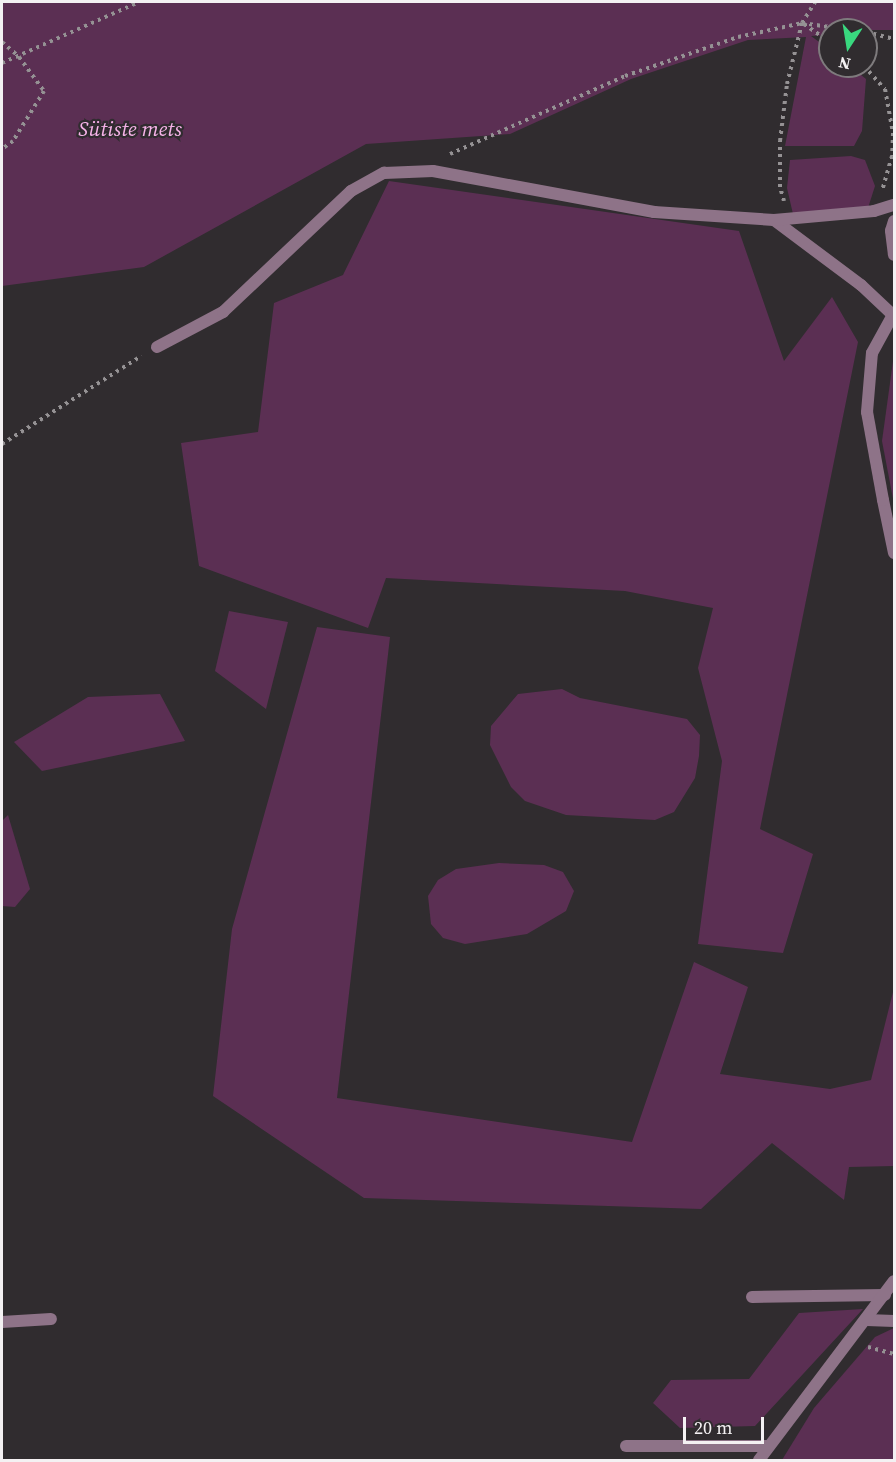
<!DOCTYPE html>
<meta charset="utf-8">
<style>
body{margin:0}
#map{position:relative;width:896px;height:1462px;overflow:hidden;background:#302c2f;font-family:"Source Serif 4",serif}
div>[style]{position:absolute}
.green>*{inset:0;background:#5b2f53}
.path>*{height:4px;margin-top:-2px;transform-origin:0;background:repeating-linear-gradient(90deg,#959294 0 3px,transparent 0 7.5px)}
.service>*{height:12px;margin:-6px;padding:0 6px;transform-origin:6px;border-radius:6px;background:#8e7388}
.minor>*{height:12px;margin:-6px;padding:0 6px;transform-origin:6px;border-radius:6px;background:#8e7388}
span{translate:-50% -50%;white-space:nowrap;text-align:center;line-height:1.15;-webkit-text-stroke:4.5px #302c2f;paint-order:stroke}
.park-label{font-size:21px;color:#f7b3e9;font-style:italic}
.frame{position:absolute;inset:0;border:3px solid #f4f1f3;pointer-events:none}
.north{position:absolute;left:818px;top:18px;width:60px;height:60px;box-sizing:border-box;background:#302c2f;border:2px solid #7e7b7d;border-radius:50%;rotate:192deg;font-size:16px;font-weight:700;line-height:24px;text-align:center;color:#f4f1f3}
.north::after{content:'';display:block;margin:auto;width:21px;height:27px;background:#39d87f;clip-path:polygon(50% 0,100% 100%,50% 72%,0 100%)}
.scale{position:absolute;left:683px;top:1417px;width:81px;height:27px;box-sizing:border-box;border:3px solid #f4f1f3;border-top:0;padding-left:8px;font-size:18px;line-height:21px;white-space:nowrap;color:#f4f1f3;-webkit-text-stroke:4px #302c2f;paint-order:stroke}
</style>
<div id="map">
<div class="green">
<div style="clip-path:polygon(2px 2px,894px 2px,894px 30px,830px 30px,830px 35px,811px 36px,830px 50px,830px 66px,850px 66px,866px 79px,862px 131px,854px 146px,785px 146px,806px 37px,748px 40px,631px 79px,510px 134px,366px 144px,144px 267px,2px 286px)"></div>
<div style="clip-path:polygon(851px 156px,865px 160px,875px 186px,867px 211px,793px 214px,787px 188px,790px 160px)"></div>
<div style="clip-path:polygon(389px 181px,739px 231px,784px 361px,832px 297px,858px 342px,760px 829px,813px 854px,783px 953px,698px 944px,722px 761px,698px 668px,713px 608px,625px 591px,386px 578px,368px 628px,199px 566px,181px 443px,258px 432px,274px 303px,343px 275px)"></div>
<div style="clip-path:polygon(894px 354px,894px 504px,882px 441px)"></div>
<div style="clip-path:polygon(229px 611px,288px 622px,266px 709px,215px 671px)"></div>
<div style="clip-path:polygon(317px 627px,390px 637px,337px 1098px,632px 1142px,694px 962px,748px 987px,720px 1074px,830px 1089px,871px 1080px,894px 988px,894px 1166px,849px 1167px,844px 1200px,772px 1143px,701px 1209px,364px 1198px,213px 1096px,232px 929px)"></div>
<div style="clip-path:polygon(562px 689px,580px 698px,687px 719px,700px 735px,699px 756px,695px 778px,674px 812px,655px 820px,566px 815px,525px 801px,511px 787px,490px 745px,491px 726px,518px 694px)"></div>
<div style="clip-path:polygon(160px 694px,185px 741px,42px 771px,14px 742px,88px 697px)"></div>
<div style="clip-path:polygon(8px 815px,30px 889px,15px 907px,2px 906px,2px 821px)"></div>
<div style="clip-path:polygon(499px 863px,544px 865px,563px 872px,574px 891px,566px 911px,527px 934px,465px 944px,443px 938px,431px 924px,428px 896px,438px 880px,456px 869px)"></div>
<div style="clip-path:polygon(863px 1309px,755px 1426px,680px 1428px,653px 1403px,671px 1380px,749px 1379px,799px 1313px)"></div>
<div style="clip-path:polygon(894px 1328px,894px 1460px,782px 1460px,814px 1408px,875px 1337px)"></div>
</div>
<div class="path">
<div style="left:804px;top:24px;width:32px;rotate:35deg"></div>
<div style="left:866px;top:32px;width:29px;rotate:14deg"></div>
<div style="left:2px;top:42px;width:23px;rotate:41deg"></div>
<div style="left:19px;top:57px;width:42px;rotate:53.7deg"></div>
<div style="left:44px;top:91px;width:59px;rotate:121.8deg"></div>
<div style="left:13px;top:141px;width:14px;rotate:144deg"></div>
<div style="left:2px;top:63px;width:150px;rotate:-24deg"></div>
<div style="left:864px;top:66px;width:31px;rotate:48deg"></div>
<div style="left:885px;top:89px;width:45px;rotate:79.7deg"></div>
<div style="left:893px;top:133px;width:23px;rotate:92deg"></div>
<div style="left:892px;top:156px;width:35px;rotate:106deg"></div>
<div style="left:450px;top:154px;width:192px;rotate:-24deg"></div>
<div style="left:625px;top:76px;width:120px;rotate:-19deg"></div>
<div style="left:738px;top:37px;width:66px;rotate:-12.3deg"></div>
<div style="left:802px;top:23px;width:49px;rotate:8.1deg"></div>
<div style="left:784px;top:201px;width:15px;rotate:-106deg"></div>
<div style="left:780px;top:187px;width:46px;rotate:-90deg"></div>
<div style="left:780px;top:141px;width:57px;rotate:-83deg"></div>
<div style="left:787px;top:84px;width:63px;rotate:-76.2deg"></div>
<div style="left:802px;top:23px;width:25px;rotate:-58deg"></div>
<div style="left:2px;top:444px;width:165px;rotate:-32.3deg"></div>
<div style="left:868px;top:1347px;width:27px;rotate:15deg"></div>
</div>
<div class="service">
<div style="left:883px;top:500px;width:54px;rotate:78.3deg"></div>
<div style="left:752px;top:1297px;width:133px;rotate:-0.9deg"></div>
<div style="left:867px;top:1320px;width:27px;rotate:2deg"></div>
<div style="left:2px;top:1322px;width:49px;rotate:-3.5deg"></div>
<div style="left:626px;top:1446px;width:140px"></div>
<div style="left:759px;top:1460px;width:224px;rotate:-53deg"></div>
</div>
<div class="minor">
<div style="left:774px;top:220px;width:109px;rotate:36.8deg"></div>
<div style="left:861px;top:285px;width:44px;rotate:43.2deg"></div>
<div style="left:894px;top:221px;width:10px;rotate:107deg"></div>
<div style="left:891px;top:231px;width:24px;rotate:83deg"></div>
<div style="left:157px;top:347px;width:75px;rotate:-27.9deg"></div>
<div style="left:223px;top:312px;width:176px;rotate:-43.4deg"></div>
<div style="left:351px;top:191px;width:38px;rotate:-29deg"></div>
<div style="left:384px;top:173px;width:49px;rotate:-2.3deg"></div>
<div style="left:433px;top:171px;width:225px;rotate:10.5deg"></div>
<div style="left:654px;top:212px;width:120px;rotate:3.8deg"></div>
<div style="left:774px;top:220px;width:100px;rotate:-5.1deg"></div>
<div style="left:874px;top:211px;width:21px;rotate:-17deg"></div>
<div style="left:883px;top:500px;width:89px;rotate:-100.3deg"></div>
<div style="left:867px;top:412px;width:59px;rotate:-85.2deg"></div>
<div style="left:872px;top:353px;width:46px;rotate:-61.2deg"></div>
</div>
<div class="park-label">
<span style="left:130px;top:129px">Sütiste mets</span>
</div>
<div class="frame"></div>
<div class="north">N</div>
<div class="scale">20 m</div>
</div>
